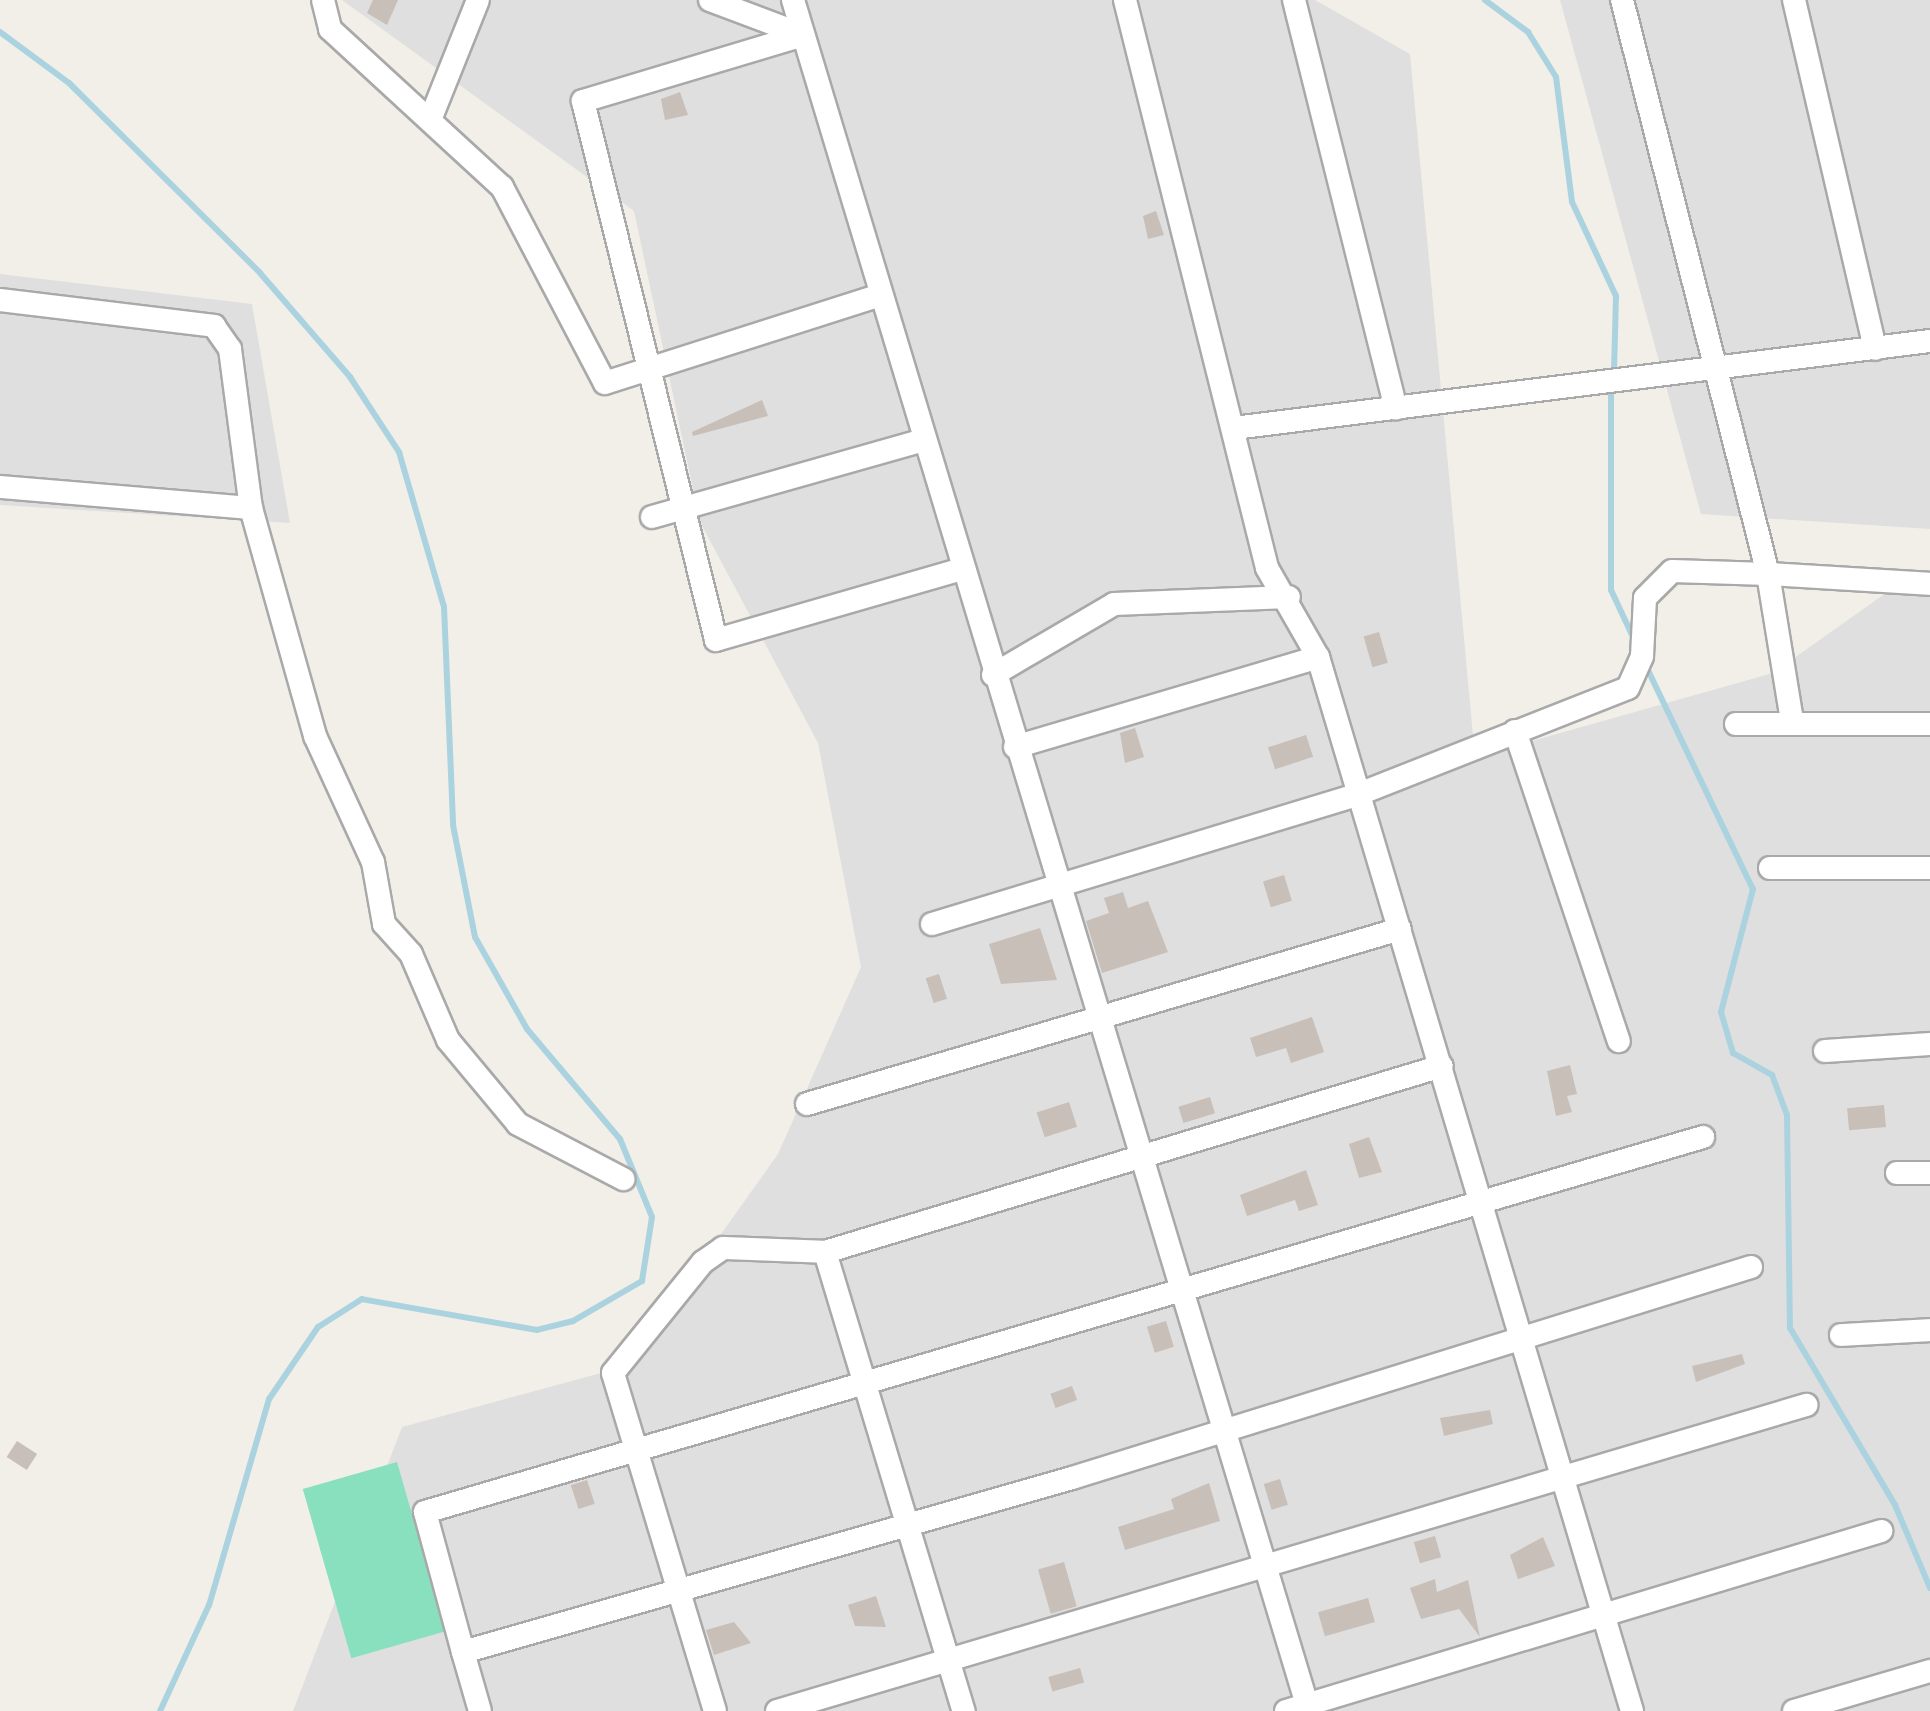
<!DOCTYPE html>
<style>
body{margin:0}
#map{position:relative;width:1930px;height:1711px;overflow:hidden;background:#f2efe9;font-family:"Roboto Condensed",sans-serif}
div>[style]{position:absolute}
.residential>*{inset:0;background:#e0dfdf}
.pitch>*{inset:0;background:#88e0be;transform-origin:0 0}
.stream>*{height:6px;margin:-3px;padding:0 3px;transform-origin:3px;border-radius:3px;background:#aad3df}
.building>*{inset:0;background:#c7bfb8;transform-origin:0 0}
.roads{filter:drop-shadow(2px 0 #a9a9a9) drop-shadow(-2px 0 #a9a9a9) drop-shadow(0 2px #a9a9a9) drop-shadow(0 -2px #a9a9a9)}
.minor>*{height:22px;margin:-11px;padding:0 11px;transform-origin:11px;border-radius:11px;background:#fff}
span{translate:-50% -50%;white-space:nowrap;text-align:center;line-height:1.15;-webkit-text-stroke:10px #fff;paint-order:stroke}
</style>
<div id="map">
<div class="residential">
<div style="clip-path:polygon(342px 0,1315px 0,1410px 54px,1475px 757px,1773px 673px,1907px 578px,1930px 588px,1930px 1711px,293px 1711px,402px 1427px,627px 1366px,778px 1154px,861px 967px,818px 743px,700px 522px,634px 211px)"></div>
<div style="clip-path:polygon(1560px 0,1930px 0,1930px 529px,1701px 514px)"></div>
<div style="clip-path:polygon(0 274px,252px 304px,290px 523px,0 505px)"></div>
</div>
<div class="pitch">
<div style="left:397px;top:1462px;width:176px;height:98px;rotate:74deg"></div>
</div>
<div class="stream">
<div style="left:1485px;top:0;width:54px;rotate:36.7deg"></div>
<div style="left:1528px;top:32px;width:53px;rotate:58.1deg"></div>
<div style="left:1556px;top:77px;width:126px;rotate:82.7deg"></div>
<div style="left:1572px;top:202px;width:104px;rotate:64.9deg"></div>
<div style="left:1616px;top:296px;width:79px;rotate:91.5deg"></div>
<div style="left:0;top:32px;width:86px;rotate:36.5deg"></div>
<div style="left:69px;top:83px;width:269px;rotate:44.8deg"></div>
<div style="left:260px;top:273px;width:138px;rotate:49.1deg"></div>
<div style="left:350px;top:377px;width:90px;rotate:56.8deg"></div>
<div style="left:399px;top:452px;width:161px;rotate:73.8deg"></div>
<div style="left:444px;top:607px;width:218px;rotate:87.6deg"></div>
<div style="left:453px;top:825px;width:114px;rotate:78.9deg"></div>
<div style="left:475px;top:937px;width:106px;rotate:60.5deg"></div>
<div style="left:527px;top:1029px;width:144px;rotate:49.8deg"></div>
<div style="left:620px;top:1139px;width:84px;rotate:67.7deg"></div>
<div style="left:652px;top:1217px;width:65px;rotate:98.9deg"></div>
<div style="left:642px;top:1281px;width:80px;rotate:149.9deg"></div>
<div style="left:573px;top:1321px;width:37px;rotate:166deg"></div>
<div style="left:537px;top:1330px;width:178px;rotate:-170deg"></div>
<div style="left:362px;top:1299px;width:52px;rotate:147.5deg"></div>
<div style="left:318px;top:1327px;width:87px;rotate:124.2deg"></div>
<div style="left:269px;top:1399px;width:215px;rotate:106.2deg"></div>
<div style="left:209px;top:1605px;width:117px;rotate:114.8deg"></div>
<div style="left:1611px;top:387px;width:203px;rotate:90deg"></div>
<div style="left:1611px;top:590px;width:54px;rotate:64.9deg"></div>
<div style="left:1645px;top:664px;width:250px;rotate:64.4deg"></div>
<div style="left:1753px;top:889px;width:127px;rotate:104.6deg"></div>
<div style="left:1721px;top:1012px;width:43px;rotate:73.7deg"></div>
<div style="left:1733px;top:1053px;width:45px;rotate:29.4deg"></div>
<div style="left:1772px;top:1075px;width:43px;rotate:69.4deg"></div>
<div style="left:1787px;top:1115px;width:213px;rotate:89.2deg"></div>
<div style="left:1790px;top:1328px;width:206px;rotate:59.3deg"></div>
<div style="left:1895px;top:1505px;width:90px;rotate:67.1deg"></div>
</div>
<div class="building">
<div style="clip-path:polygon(373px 0,398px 0,387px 25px,367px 13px)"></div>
<div style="clip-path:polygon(680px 92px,688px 115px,665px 120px,661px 99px)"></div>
<div style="clip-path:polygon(1156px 211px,1164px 235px,1148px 239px,1143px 216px)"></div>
<div style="clip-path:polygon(762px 400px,768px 416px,693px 436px,692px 432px)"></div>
<div style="left:1379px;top:632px;width:32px;height:16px;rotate:74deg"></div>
<div style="clip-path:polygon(1135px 728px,1144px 757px,1125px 763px,1120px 733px)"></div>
<div style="left:1306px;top:735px;width:23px;height:40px;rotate:72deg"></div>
<div style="left:1284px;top:875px;width:27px;height:22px;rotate:73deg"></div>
<div style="clip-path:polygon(1123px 892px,1128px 908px,1148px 901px,1168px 952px,1102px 973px,1086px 921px,1109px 913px,1104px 898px)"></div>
<div style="clip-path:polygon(1040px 928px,1057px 980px,1001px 984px,989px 944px)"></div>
<div style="left:939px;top:974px;width:26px;height:14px;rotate:72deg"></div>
<div style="clip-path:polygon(1312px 1017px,1324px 1052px,1291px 1063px,1286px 1048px,1256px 1057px,1250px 1038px)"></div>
<div style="clip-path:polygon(1570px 1065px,1577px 1094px,1567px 1096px,1572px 1112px,1556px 1116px,1547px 1071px)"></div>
<div style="left:1210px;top:1097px;width:17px;height:33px;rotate:73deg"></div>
<div style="left:1069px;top:1102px;width:26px;height:34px;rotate:72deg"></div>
<div style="left:1884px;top:1105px;width:22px;height:37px;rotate:85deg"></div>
<div style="clip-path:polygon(1369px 1137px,1382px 1172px,1359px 1178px,1349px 1144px)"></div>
<div style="clip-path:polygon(1306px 1170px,1318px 1205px,1299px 1211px,1295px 1200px,1247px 1216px,1240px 1195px)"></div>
<div style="left:1166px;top:1321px;width:27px;height:20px;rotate:73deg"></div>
<div style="clip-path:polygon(1742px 1354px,1745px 1364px,1696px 1382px,1692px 1366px)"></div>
<div style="left:1072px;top:1386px;width:15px;height:23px;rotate:70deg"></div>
<div style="clip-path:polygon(1490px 1410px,1493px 1424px,1444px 1436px,1440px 1418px)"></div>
<div style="left:17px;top:1441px;width:24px;height:19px;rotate:33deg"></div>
<div style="left:1280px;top:1479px;width:27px;height:17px;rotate:73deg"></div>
<div style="left:587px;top:1480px;width:25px;height:17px;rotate:72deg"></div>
<div style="clip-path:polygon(1209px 1483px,1220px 1521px,1125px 1550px,1118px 1527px,1174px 1509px,1171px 1499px)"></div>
<div style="left:1435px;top:1536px;width:22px;height:22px;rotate:74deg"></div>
<div style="clip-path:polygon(1543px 1537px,1555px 1566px,1518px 1579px,1510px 1555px)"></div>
<div style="left:1064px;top:1562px;width:46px;height:27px;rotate:74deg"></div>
<div style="clip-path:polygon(1435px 1579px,1437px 1592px,1468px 1580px,1480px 1637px,1459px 1609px,1421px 1619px,1410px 1588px)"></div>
<div style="clip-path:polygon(876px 1596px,886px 1627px,855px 1626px,848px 1605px)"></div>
<div style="left:1368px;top:1598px;width:25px;height:52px;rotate:74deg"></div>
<div style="clip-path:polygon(734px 1622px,751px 1643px,714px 1655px,706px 1630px)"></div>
<div style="left:1080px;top:1668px;width:15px;height:33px;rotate:74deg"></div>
</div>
<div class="roads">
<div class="minor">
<div style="left:323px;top:0;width:30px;rotate:76deg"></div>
<div style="left:330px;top:29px;width:234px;rotate:42.6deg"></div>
<div style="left:502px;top:187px;width:221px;rotate:62.3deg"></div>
<div style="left:605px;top:383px;width:289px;rotate:-17.7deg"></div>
<div style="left:710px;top:0;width:99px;rotate:20.6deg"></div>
<div style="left:793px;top:0;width:1787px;rotate:73.22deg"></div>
<div style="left:1125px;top:0;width:585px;rotate:75.96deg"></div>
<div style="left:1267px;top:568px;width:103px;rotate:60.2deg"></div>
<div style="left:1318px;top:657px;width:1100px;rotate:73.41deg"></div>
<div style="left:1294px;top:0;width:421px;rotate:76deg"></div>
<div style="left:1622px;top:0;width:592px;rotate:75.73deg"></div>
<div style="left:1768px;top:574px;width:162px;rotate:3.5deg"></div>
<div style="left:1794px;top:0;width:358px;rotate:76.9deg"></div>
<div style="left:803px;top:35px;width:230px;rotate:163.3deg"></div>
<div style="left:583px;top:101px;width:555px;rotate:76.14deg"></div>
<div style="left:716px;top:640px;width:256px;rotate:-16.1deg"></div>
<div style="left:430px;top:120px;width:129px;rotate:-68.2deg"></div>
<div style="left:0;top:300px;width:216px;rotate:6.9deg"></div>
<div style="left:214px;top:326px;width:28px;rotate:55deg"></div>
<div style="left:230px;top:349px;width:160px;rotate:82.5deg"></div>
<div style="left:251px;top:508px;width:237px;rotate:74.3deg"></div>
<div style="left:315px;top:736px;width:139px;rotate:65.3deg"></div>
<div style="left:373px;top:862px;width:63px;rotate:79.9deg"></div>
<div style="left:384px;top:924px;width:40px;rotate:48deg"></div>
<div style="left:411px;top:954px;width:94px;rotate:66.7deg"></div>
<div style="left:448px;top:1040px;width:109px;rotate:50.2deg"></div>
<div style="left:518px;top:1124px;width:119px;rotate:27.6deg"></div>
<div style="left:1234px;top:428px;width:701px;rotate:-7.13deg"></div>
<div style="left:0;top:487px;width:252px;rotate:4.8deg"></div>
<div style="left:652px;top:517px;width:283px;rotate:-15.8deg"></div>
<div style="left:993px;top:675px;width:140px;rotate:-30.4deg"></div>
<div style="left:1114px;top:604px;width:175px;rotate:-2.3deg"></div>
<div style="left:1736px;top:724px;width:194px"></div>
<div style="left:1515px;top:731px;width:327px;rotate:71.5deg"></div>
<div style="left:1015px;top:747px;width:316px;rotate:-16.5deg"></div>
<div style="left:1770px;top:868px;width:160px"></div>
<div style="left:932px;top:924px;width:446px;rotate:-16.9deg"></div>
<div style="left:1359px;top:794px;width:289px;rotate:-21.5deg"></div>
<div style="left:1628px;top:688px;width:35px;rotate:-66deg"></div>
<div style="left:1642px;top:656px;width:58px;rotate:-87deg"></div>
<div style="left:1645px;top:598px;width:38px;rotate:-45deg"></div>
<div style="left:1672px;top:571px;width:96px;rotate:1.8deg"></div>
<div style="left:1768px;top:574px;width:148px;rotate:80.7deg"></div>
<div style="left:1825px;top:1051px;width:105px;rotate:-3.8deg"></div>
<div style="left:807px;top:1104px;width:618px;rotate:-16.44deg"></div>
<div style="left:1897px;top:1173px;width:33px"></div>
<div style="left:825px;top:1252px;width:480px;rotate:73.2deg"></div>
<div style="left:1841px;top:1335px;width:89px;rotate:-3.2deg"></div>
<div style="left:463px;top:1652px;width:145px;rotate:-105.2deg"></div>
<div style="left:425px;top:1512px;width:1332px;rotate:-16.35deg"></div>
<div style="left:480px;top:1711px;width:61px;rotate:-106.1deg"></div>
<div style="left:463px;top:1652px;width:633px;rotate:-15.95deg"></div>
<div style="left:1072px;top:1478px;width:711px;rotate:-17.26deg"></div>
<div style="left:715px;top:1711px;width:353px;rotate:-106.8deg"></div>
<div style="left:613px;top:1373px;width:143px;rotate:-51deg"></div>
<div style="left:703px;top:1262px;width:24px;rotate:-35deg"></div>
<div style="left:723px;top:1248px;width:102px;rotate:2.2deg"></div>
<div style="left:825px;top:1252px;width:644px;rotate:-16.78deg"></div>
<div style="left:777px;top:1711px;width:1074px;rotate:-16.56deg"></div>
<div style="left:1286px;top:1711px;width:622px;rotate:-16.83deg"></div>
<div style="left:1794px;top:1711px;width:142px;rotate:-16.4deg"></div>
</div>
</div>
</div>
